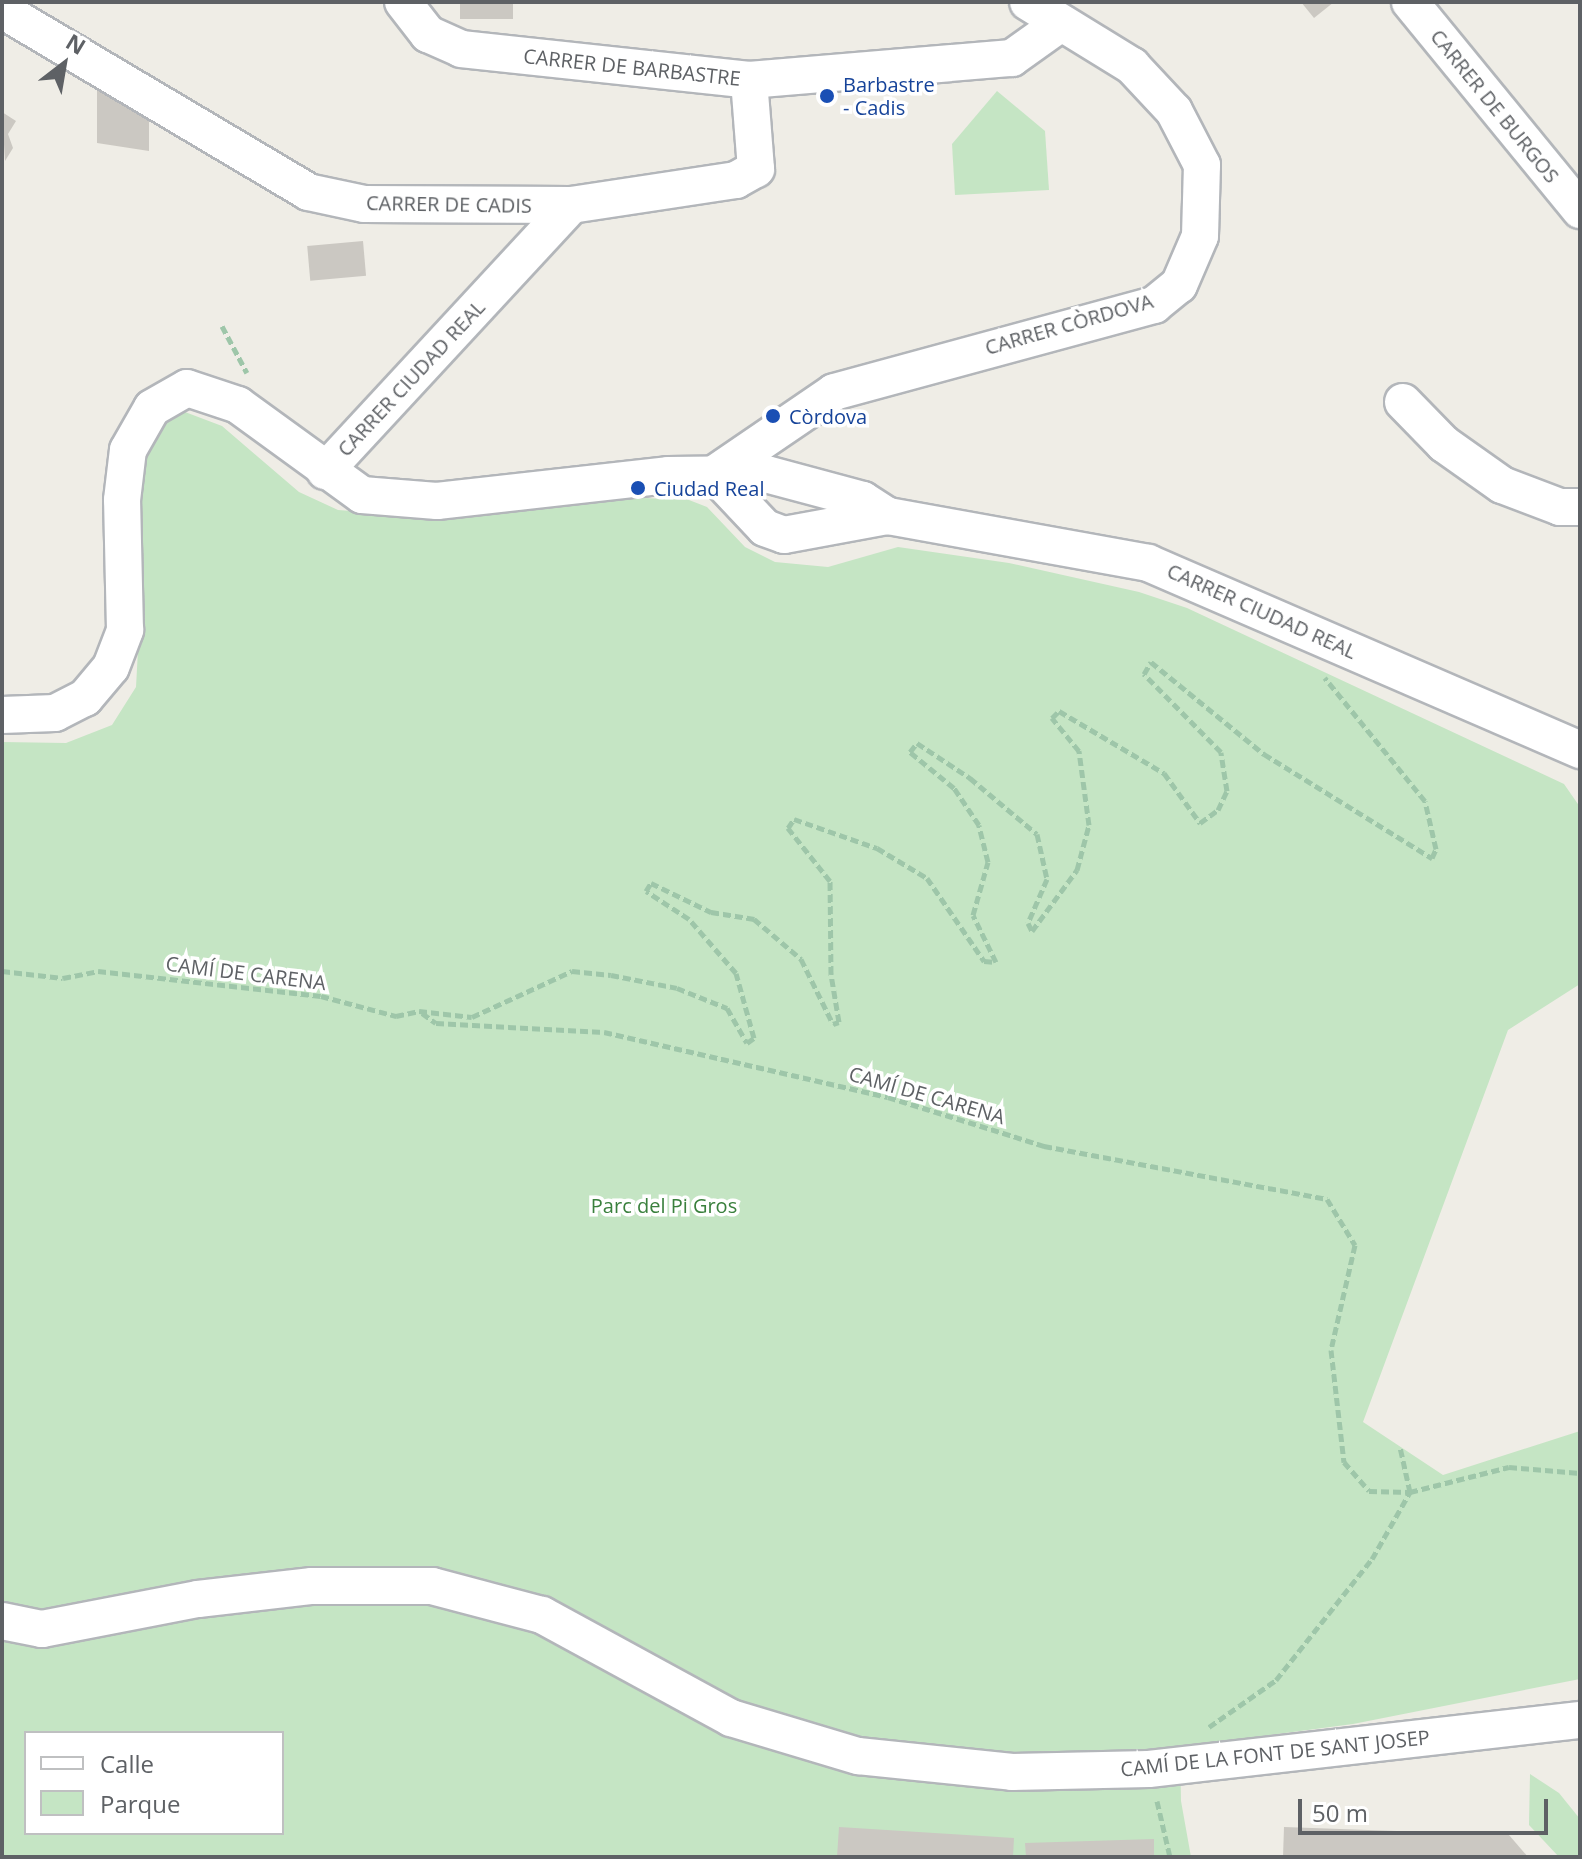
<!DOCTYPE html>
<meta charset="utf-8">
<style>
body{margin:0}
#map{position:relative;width:1582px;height:1859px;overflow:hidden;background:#efede6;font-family:"Open Sans",sans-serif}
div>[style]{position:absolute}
.green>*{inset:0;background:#c5e5c4}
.building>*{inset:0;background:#cbc8c2;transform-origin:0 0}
.path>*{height:5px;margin-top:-2.5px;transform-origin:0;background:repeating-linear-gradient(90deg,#9ec6a9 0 8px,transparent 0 12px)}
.roads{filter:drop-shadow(2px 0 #b3b6ba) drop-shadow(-2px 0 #b3b6ba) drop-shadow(0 2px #b3b6ba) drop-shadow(0 -2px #b3b6ba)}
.minor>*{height:36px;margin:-18px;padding:0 18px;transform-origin:18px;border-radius:18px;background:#fff}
.dots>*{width:22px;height:22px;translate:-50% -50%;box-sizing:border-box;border:4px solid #fff;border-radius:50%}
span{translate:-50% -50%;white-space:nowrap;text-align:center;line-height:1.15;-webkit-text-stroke:7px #fff;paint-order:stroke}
.street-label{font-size:20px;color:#5e6165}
.transit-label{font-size:20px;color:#164399}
.left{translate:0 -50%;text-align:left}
.park-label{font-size:20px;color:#3a803d}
.frame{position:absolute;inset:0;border:4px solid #5e6165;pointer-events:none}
.legend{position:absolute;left:24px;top:1731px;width:260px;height:104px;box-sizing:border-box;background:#fff;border:2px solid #bfc0c1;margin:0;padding:10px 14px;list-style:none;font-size:24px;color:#5e6165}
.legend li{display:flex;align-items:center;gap:16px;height:40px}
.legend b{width:40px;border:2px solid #bfc0c1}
.north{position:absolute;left:24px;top:24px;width:80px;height:80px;-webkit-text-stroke:6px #fff;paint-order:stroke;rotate:31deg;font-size:22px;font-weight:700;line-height:32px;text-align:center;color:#5e6165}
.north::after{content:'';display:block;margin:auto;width:28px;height:36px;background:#5e6165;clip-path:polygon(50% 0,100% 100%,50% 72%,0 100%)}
.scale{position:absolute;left:1298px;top:1799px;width:250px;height:36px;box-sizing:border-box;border:4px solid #5e6165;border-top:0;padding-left:10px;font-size:24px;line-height:28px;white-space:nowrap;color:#5e6165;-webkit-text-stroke:6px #fff;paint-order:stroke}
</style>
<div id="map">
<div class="green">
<div style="clip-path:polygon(997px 91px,1045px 131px,1049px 190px,955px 195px,952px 144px)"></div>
<div style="clip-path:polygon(evenodd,185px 412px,222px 426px,299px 492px,338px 510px,416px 516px,600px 496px,689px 500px,707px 507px,745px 547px,775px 562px,828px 567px,898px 547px,1009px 563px,1139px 592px,1187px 608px,1564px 784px,1580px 807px,1580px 984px,1508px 1030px,1363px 1422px,1443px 1475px,1580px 1431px,1580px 1679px,1353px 1724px,1180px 1747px,1181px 1801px,1191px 1857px,2px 1857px,2px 742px,66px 743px,112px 725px,136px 687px,140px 613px,135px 519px,141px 453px,159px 425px,185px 412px,26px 1733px,282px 1733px,282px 1833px,26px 1833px,26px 1733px)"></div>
<div style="clip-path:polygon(1530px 1774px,1559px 1793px,1580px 1819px,1580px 1857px,1559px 1857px,1529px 1825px)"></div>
</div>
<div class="building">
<div style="left:460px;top:2px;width:53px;height:17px"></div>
<div style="clip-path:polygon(1301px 2px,1334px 2px,1314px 18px)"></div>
<div style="clip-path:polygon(97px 87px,149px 117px,149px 151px,97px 143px)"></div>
<div style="clip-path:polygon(2px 112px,16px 121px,8px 134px,13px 148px,5px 161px)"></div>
<div style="left:363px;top:241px;width:35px;height:56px;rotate:85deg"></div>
<div style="clip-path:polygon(839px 1827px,1014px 1838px,1013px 1857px,837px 1857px)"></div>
<div style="clip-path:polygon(1284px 1827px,1509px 1835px,1528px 1857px,1283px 1857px)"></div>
<div style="clip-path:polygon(1154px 1839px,1154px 1857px,1026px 1857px,1025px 1843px)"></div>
</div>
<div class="path">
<div style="left:222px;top:326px;width:53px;rotate:62deg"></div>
<div style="left:1032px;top:931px;width:76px;rotate:-53.6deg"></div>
<div style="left:1077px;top:870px;width:47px;rotate:-75.1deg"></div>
<div style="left:1089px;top:825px;width:75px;rotate:-97.7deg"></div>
<div style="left:1079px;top:751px;width:43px;rotate:-129.3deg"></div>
<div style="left:1052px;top:718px;width:10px;rotate:-45deg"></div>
<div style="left:1059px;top:711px;width:122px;rotate:30.6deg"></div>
<div style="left:1164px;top:773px;width:62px;rotate:54.2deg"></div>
<div style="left:1200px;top:823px;width:22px;rotate:-36deg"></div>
<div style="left:1218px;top:810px;width:21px;rotate:-65deg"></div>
<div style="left:1227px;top:791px;width:39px;rotate:-99deg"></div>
<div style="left:1221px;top:752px;width:110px;rotate:-134.6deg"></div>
<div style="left:1144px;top:674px;width:14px;rotate:-60deg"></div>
<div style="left:1151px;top:662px;width:146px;rotate:39.2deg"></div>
<div style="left:1264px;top:754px;width:198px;rotate:31.8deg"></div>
<div style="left:1432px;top:858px;width:10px;rotate:-66deg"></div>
<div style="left:1436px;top:849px;width:49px;rotate:-102.9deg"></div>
<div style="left:1425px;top:801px;width:159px;rotate:-129.1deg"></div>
<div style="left:996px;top:962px;width:52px;rotate:-116.1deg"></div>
<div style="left:973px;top:915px;width:55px;rotate:-74.2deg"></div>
<div style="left:988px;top:862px;width:38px;rotate:-104deg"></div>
<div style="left:979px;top:825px;width:45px;rotate:-124deg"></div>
<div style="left:954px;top:788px;width:57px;rotate:-140.7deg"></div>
<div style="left:910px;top:752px;width:11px;rotate:-52deg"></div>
<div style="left:917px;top:743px;width:64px;rotate:33.4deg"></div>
<div style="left:970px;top:778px;width:87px;rotate:39.9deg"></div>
<div style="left:1037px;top:834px;width:46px;rotate:77.5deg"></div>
<div style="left:1047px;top:879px;width:48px;rotate:113.4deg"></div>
<div style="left:1028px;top:923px;width:9px;rotate:63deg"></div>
<div style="left:2px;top:971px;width:61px;rotate:6.5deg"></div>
<div style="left:63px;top:978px;width:36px;rotate:-11deg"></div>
<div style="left:98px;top:971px;width:224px;rotate:6.4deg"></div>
<div style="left:321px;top:996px;width:78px;rotate:14.9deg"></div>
<div style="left:396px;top:1016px;width:24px;rotate:-12deg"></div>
<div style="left:419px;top:1011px;width:53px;rotate:6.5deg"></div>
<div style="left:472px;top:1017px;width:110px;rotate:-24.7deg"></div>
<div style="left:572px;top:971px;width:39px;rotate:6deg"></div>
<div style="left:611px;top:975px;width:67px;rotate:11.1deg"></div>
<div style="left:677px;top:988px;width:54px;rotate:21.8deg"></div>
<div style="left:727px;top:1008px;width:40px;rotate:60.3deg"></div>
<div style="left:747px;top:1043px;width:9px;rotate:-36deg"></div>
<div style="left:754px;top:1038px;width:67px;rotate:-105.5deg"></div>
<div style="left:736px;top:973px;width:72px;rotate:-131deg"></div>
<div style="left:689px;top:919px;width:51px;rotate:-146.9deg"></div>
<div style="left:646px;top:891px;width:9px;rotate:-58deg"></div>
<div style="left:651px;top:883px;width:67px;rotate:25.8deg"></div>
<div style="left:711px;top:912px;width:44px;rotate:9.2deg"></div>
<div style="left:754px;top:919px;width:62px;rotate:40.4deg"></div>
<div style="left:801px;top:959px;width:72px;rotate:63.8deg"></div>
<div style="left:833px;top:1024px;width:6px;rotate:-18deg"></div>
<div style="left:839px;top:1022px;width:49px;rotate:-99.5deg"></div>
<div style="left:831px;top:974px;width:93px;rotate:-90.6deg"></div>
<div style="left:830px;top:881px;width:68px;rotate:-128.4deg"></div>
<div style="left:788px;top:828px;width:11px;rotate:-56deg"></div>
<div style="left:794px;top:819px;width:88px;rotate:19.3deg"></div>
<div style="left:877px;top:848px;width:58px;rotate:31deg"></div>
<div style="left:927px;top:878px;width:101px;rotate:55.5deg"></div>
<div style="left:984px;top:961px;width:12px;rotate:5deg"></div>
<div style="left:422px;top:1013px;width:17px;rotate:36deg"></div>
<div style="left:436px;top:1023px;width:168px;rotate:3.1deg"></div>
<div style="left:604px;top:1032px;width:291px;rotate:12.9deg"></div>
<div style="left:888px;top:1097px;width:164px;rotate:17.4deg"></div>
<div style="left:1044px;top:1146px;width:288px;rotate:10.6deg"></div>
<div style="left:1327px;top:1199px;width:54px;rotate:58.7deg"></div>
<div style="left:1355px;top:1245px;width:108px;rotate:102.9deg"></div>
<div style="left:1331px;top:1350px;width:113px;rotate:83.4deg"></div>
<div style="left:1344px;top:1462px;width:38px;rotate:49deg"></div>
<div style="left:1369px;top:1491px;width:41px;rotate:1.4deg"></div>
<div style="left:1410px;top:1492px;width:102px;rotate:-14.2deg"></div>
<div style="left:1509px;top:1467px;width:71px;rotate:4.8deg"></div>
<div style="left:1209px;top:1727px;width:82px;rotate:-35deg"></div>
<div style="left:1276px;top:1680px;width:154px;rotate:-51.6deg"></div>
<div style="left:1372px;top:1559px;width:77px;rotate:-60.4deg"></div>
<div style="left:1410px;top:1492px;width:46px;rotate:-102.5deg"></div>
<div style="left:1157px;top:1801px;width:57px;rotate:76.9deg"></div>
</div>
<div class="roads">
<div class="minor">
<div style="left:403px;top:2px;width:41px;rotate:52deg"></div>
<div style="left:428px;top:34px;width:36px;rotate:24deg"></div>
<div style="left:461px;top:49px;width:290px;rotate:6.1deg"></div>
<div style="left:749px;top:80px;width:264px;rotate:-4.8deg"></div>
<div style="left:1012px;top:58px;width:60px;rotate:-35.5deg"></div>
<div style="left:1410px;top:2px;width:269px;rotate:50.7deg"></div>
<div style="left:2px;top:10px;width:356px;rotate:30.7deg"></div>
<div style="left:308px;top:192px;width:57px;rotate:12.1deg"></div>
<div style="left:364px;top:204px;width:207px;rotate:0.3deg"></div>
<div style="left:571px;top:205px;width:167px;rotate:-8.6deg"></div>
<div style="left:736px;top:180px;width:23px;rotate:-29deg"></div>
<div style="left:756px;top:169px;width:89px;rotate:-94.5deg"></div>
<div style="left:1403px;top:402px;width:59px;rotate:45.7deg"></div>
<div style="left:1444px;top:444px;width:71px;rotate:35.3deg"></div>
<div style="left:1502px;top:485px;width:62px;rotate:20.8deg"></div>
<div style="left:1560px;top:507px;width:20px"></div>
<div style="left:325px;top:471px;width:362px;rotate:-47.2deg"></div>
<div style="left:714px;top:474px;width:145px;rotate:-34.3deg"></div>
<div style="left:834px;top:392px;width:332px;rotate:-15.2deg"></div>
<div style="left:1154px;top:305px;width:32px;rotate:-39deg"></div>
<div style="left:1179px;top:285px;width:53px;rotate:-66.8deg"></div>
<div style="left:1200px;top:236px;width:71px;rotate:-88.4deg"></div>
<div style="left:1202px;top:165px;width:61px;rotate:-117.4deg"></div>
<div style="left:1174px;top:111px;width:62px;rotate:-133deg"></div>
<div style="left:1132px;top:66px;width:122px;rotate:-148.4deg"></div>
<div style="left:714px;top:474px;width:74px;rotate:46.6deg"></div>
<div style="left:765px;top:528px;width:20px;rotate:20deg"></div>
<div style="left:784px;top:535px;width:106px;rotate:-10.4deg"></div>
<div style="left:2px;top:715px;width:53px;rotate:-2.2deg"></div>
<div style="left:55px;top:713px;width:34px;rotate:-27deg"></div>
<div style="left:85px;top:698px;width:40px;rotate:-50deg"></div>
<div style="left:111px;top:667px;width:40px;rotate:-69deg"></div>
<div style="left:125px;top:630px;width:130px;rotate:-91.3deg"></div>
<div style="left:122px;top:500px;width:50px;rotate:-83.2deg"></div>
<div style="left:128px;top:450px;width:48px;rotate:-60.3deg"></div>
<div style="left:152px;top:408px;width:40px;rotate:-29.7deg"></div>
<div style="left:187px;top:388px;width:54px;rotate:18.4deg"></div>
<div style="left:238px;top:405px;width:153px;rotate:36deg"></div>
<div style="left:362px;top:495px;width:75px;rotate:4.6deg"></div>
<div style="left:437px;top:501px;width:232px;rotate:-6.4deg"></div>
<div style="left:668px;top:475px;width:98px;rotate:-0.6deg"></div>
<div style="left:766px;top:474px;width:100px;rotate:15deg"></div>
<div style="left:863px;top:500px;width:30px;rotate:33deg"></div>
<div style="left:888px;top:516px;width:264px;rotate:10.2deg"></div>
<div style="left:1148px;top:563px;width:471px;rotate:23.4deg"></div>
<div style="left:2px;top:1621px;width:41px;rotate:11.3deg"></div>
<div style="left:42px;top:1629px;width:159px;rotate:-10.9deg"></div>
<div style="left:198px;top:1599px;width:115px;rotate:-6.5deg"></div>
<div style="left:312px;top:1586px;width:120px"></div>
<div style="left:432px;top:1586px;width:114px;rotate:14.8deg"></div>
<div style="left:542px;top:1615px;width:215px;rotate:28.6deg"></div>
<div style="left:731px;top:1718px;width:133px;rotate:16.7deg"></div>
<div style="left:858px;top:1756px;width:155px;rotate:5.9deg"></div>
<div style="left:1012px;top:1772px;width:137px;rotate:-1.3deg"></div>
<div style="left:1149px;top:1769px;width:434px;rotate:-6.5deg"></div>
</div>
</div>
<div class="dots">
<div style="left:827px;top:96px;background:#1a4fb4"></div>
<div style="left:773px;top:416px;background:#1a4fb4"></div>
<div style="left:638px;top:488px;background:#1a4fb4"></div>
</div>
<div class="street-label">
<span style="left:632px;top:67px;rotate:6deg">CARRER DE BARBASTRE</span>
<span style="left:1495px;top:106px;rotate:51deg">CARRER DE BURGOS</span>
<span style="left:449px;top:204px;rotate:1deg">CARRER DE CADIS</span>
<span style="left:1069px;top:324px;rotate:-16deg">CARRER CÒRDOVA</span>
<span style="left:411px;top:378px;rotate:-47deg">CARRER CIUDAD REAL</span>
<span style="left:1262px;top:611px;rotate:24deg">CARRER CIUDAD REAL</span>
<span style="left:246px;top:973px;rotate:7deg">CAMÍ DE CARENA</span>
<span style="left:927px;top:1095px;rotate:16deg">CAMÍ DE CARENA</span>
<span style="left:1275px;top:1753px;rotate:-6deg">CAMÍ DE LA FONT DE SANT JOSEP</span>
</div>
<div class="transit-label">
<span class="left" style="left:843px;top:96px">Barbastre<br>- Cadis</span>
<span class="left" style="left:789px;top:416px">Còrdova</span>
<span class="left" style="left:654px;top:488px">Ciudad Real</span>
</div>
<div class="park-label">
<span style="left:664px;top:1205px">Parc del Pi Gros</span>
</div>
<div class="frame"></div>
<ul class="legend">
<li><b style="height:10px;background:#fff"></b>Calle</li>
<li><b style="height:22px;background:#c5e5c4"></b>Parque</li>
</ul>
<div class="north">N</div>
<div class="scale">50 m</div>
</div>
